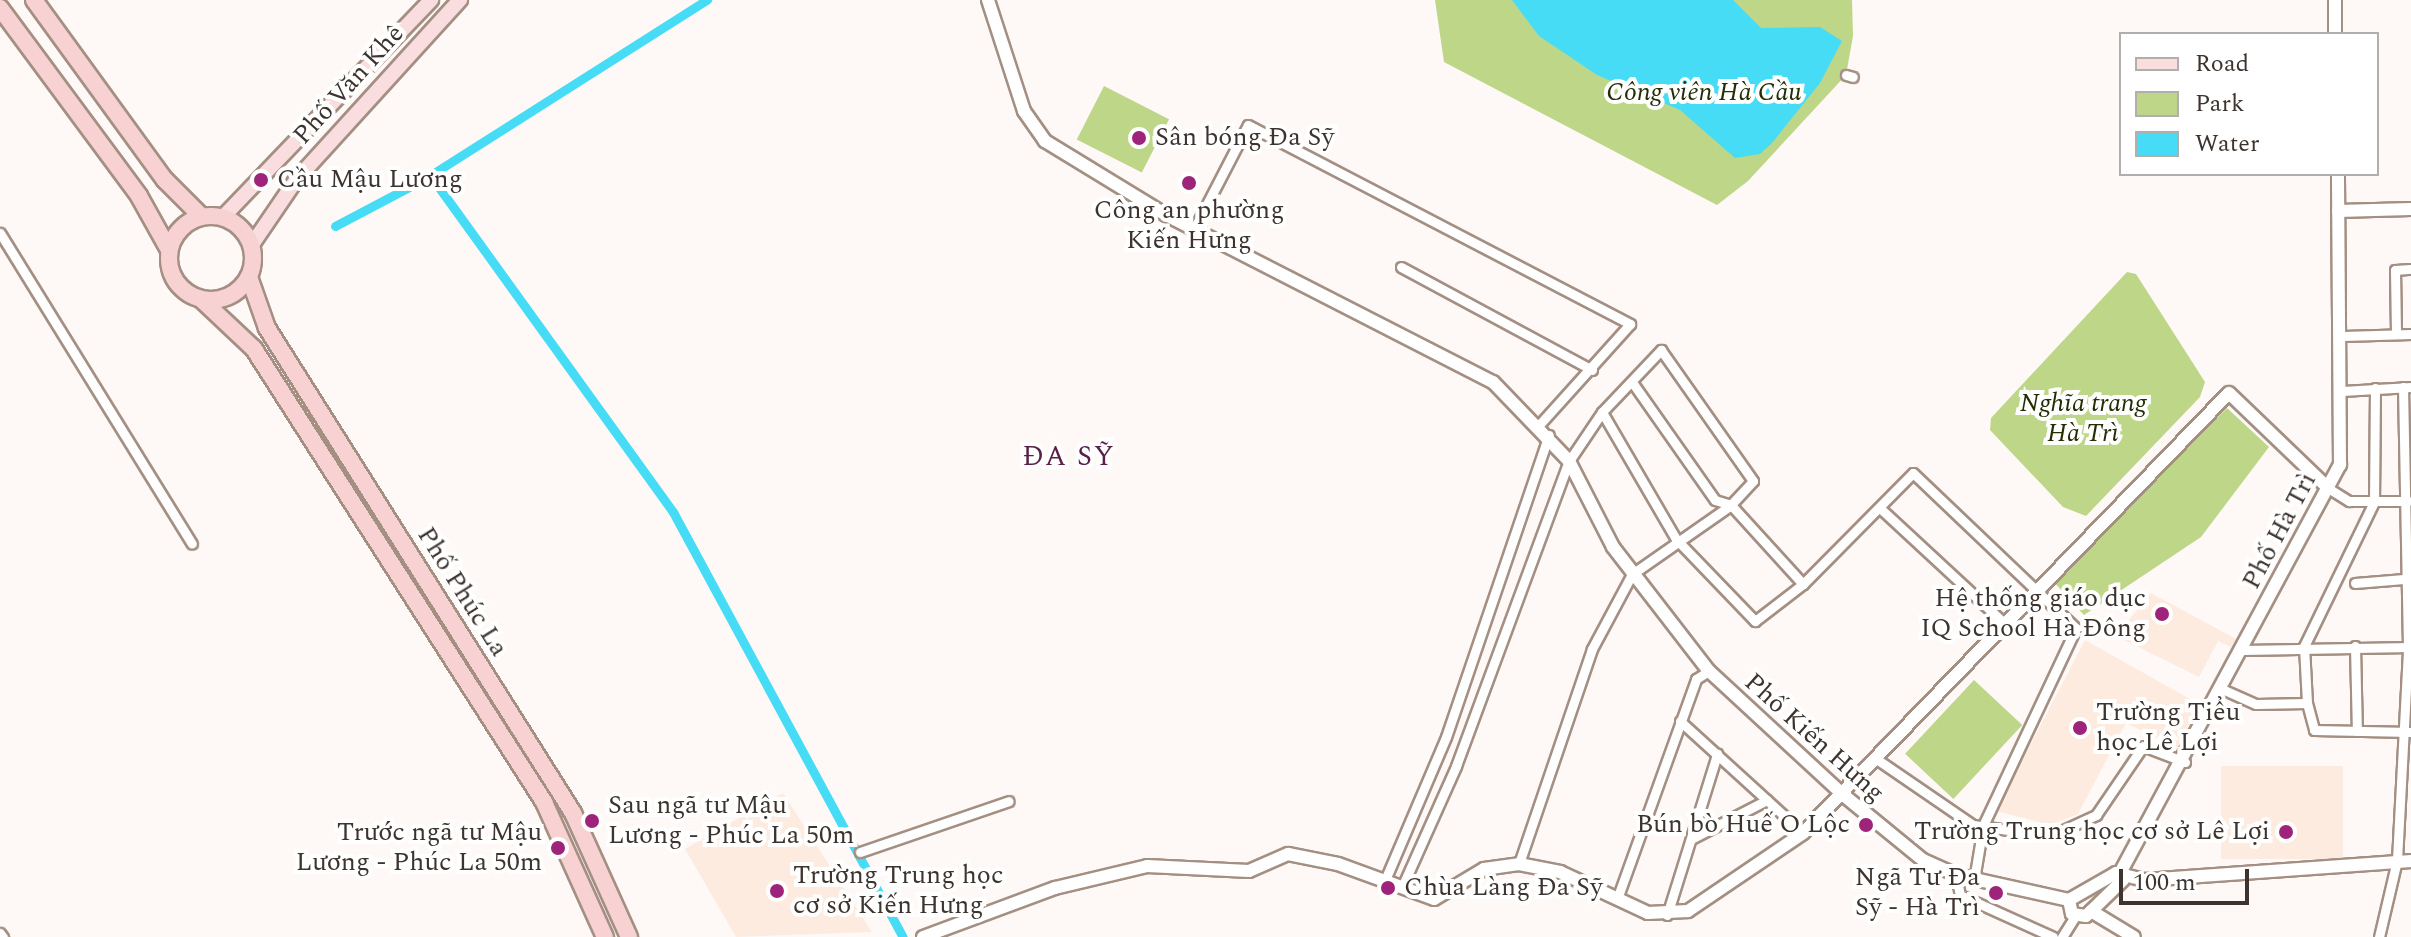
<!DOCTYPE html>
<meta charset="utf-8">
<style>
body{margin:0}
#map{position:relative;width:2411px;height:937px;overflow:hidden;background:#fef9f7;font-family:Spectral,serif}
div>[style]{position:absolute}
.built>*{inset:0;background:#fdebe0;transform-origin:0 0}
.green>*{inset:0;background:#bed688;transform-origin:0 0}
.water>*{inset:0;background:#46dcf6}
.canal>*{height:9px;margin:-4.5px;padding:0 4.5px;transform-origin:4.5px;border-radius:4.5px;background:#46dcf6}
.roads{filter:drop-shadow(2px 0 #a48f83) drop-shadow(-2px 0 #a48f83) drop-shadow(0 2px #a48f83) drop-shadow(0 -2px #a48f83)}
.minor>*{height:9px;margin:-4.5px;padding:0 4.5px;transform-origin:4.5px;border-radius:4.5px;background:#fff}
.tertiary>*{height:12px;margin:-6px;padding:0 6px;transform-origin:6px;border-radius:6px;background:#fff}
.primary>*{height:14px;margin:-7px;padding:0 7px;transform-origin:7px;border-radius:7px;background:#faddde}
.trunk>*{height:16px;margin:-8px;padding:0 8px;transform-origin:8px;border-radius:8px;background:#f8d2d3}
.trunk>.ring{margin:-8px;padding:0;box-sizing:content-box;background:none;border:16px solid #f8d2d3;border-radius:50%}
.dots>*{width:22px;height:22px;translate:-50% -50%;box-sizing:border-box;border:4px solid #fff;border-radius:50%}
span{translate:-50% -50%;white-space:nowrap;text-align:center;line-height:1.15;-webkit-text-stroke:8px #fff;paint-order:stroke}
.street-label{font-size:26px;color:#3d342f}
.park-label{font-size:26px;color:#242e04;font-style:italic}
.poi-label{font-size:26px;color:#3d342f}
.left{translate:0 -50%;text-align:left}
.right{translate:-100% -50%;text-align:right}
.neighbourhood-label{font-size:28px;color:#591f46;letter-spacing:2px}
.legend{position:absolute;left:2119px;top:32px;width:260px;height:144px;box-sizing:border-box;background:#fff;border:2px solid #b1aeac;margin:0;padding:10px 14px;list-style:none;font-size:24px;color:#3d342f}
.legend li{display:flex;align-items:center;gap:16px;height:40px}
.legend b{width:40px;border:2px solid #b1aeac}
.scale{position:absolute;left:2119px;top:869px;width:130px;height:36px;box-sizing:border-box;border:4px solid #3d342f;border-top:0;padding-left:10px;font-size:24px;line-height:28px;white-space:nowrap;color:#3d342f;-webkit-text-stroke:6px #fff;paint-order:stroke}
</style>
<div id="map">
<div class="built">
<div style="clip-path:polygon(2151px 593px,2236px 639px,2231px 647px,2218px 641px,2199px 677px,2116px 636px)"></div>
<div style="clip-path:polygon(2085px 640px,2199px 704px,2177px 748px,2126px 723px,2078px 814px,2050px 825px,1996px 811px)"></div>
<div style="left:2221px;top:766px;width:122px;height:93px"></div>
<div style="clip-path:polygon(783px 793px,872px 932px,736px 937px,685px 849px)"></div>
</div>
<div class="green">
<div style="clip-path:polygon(1435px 0,1852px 0,1853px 36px,1846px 75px,1748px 181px,1717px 205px,1444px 62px)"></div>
<div style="left:1104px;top:86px;width:73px;height:60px;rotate:27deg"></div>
<div style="clip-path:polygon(2127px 272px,2136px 274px,2205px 382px,2200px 397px,2086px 516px,2063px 507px,1990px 430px,1991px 418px)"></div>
<div style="clip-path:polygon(2227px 408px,2269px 447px,2201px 537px,2084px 615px,2053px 581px)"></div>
<div style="left:1974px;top:680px;width:66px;height:101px;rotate:43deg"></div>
</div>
<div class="water">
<div style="clip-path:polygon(1512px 0,1733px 0,1761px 28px,1820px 27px,1842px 41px,1820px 83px,1772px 143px,1760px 154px,1735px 158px,1680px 110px,1597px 75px,1539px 36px)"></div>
</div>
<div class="canal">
<div style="left:430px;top:175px;width:415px;rotate:54.2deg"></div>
<div style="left:673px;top:512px;width:483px;rotate:61.6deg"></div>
<div style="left:335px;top:226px;width:103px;rotate:-27.8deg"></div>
<div style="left:426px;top:178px;width:333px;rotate:-32.4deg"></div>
</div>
<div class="roads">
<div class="minor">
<div style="left:1846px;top:75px;width:7px;rotate:16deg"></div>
<div style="left:1194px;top:229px;width:117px;rotate:-62.6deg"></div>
<div style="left:1248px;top:125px;width:431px;rotate:27.5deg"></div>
<div style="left:1630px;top:324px;width:135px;rotate:132deg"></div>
<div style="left:0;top:233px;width:365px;rotate:58.3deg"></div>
<div style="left:1401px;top:267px;width:217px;rotate:28.3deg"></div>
<div style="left:2396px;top:333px;width:63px;rotate:-90.9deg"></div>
<div style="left:2395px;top:270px;width:16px;rotate:-4deg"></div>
<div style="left:2343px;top:336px;width:68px;rotate:-1.7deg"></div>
<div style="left:1632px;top:382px;width:144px;rotate:54.9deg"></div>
<div style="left:1715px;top:500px;width:17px;rotate:17deg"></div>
<div style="left:1731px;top:505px;width:107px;rotate:47.7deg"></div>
<div style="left:2375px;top:388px;width:114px;rotate:90.5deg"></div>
<div style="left:2374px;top:502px;width:160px;rotate:115.9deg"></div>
<div style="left:2304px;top:646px;width:57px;rotate:87deg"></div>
<div style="left:2307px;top:703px;width:28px;rotate:75deg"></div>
<div style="left:2314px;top:730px;width:97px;rotate:1.2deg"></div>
<div style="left:2342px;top:391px;width:69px;rotate:-3.3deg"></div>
<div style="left:1602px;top:412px;width:147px;rotate:59.8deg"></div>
<div style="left:1676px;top:539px;width:114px;rotate:46.1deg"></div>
<div style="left:1755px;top:621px;width:61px;rotate:-37.6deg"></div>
<div style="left:1803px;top:584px;width:156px;rotate:-45.3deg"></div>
<div style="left:1913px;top:473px;width:225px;rotate:43.6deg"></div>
<div style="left:2076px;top:628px;width:219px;rotate:115.2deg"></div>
<div style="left:1983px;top:826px;width:55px;rotate:99.5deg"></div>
<div style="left:2328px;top:488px;width:25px;rotate:32deg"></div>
<div style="left:2349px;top:501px;width:59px"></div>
<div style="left:1881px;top:509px;width:168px;rotate:42.8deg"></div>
<div style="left:2355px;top:583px;width:49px;rotate:-4.7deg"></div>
<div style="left:2355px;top:646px;width:85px;rotate:88.7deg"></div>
<div style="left:2243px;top:650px;width:168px;rotate:-1deg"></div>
<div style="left:2222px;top:689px;width:37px;rotate:24deg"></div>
<div style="left:2256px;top:704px;width:51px;rotate:-1.1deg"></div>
<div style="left:1680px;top:721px;width:166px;rotate:42.3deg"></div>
<div style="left:1875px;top:758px;width:119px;rotate:34.4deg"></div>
<div style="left:1973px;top:825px;width:78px;rotate:8.1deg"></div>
<div style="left:2050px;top:836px;width:51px;rotate:-24.5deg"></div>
<div style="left:2096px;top:815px;width:83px;rotate:-55.7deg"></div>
<div style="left:2143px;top:746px;width:45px;rotate:20.9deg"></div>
<div style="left:1693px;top:838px;width:83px;rotate:-27.2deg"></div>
<div style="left:860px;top:852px;width:157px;rotate:-18.9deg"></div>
<div style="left:1956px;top:875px;width:20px;rotate:79deg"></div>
<div style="left:1960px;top:895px;width:102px;rotate:24.3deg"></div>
<div style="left:1385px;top:880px;width:155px;rotate:-66.9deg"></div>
<div style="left:1446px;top:737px;width:319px;rotate:-71.2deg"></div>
<div style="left:1402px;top:887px;width:133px;rotate:-65.9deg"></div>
<div style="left:1456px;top:766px;width:325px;rotate:-69.7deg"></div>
<div style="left:1569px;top:461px;width:59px;rotate:-56deg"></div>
<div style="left:1602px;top:412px;width:86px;rotate:-46.4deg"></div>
<div style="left:1661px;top:350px;width:160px;rotate:54.9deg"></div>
<div style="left:1753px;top:481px;width:33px;rotate:133deg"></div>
<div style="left:1731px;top:505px;width:121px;rotate:145.1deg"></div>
<div style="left:1632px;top:574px;width:85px;rotate:118.1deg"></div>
<div style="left:1592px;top:649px;width:227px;rotate:108.8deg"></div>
<div style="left:1617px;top:899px;width:234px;rotate:-70.2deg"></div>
<div style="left:1696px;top:679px;width:15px;rotate:-32deg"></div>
<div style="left:1667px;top:915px;width:169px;rotate:-72.7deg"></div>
<div style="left:0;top:933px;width:5px;rotate:53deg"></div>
<div style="left:2062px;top:937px;width:25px;rotate:-58deg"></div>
<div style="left:2379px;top:937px;width:79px;rotate:-76.8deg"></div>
<div style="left:2397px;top:860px;width:213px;rotate:-87deg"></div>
<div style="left:2408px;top:647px;width:260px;rotate:-91.1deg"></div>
</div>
<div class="tertiary">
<div style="left:988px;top:0;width:117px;rotate:72deg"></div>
<div style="left:1024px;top:111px;width:37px;rotate:55deg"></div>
<div style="left:1045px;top:141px;width:142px;rotate:31.4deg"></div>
<div style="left:1166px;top:215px;width:367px;rotate:27.1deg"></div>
<div style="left:1493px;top:382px;width:110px;rotate:46.1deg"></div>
<div style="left:1569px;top:461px;width:97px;rotate:62.9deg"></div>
<div style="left:1613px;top:547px;width:157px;rotate:52.3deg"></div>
<div style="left:1709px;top:671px;width:180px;rotate:42.7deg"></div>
<div style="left:1841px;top:793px;width:106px;rotate:39.3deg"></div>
<div style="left:1923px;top:860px;width:36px;rotate:24deg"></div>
<div style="left:1956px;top:875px;width:116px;rotate:12.5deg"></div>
<div style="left:2335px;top:0;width:34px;rotate:90deg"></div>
<div style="left:2338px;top:211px;width:73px;rotate:-1.6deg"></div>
<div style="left:2120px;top:873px;width:464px;rotate:-61.7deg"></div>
<div style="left:2340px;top:465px;width:291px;rotate:-90.4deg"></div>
<div style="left:2069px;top:900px;width:54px;rotate:-29.9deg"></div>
<div style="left:2116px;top:873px;width:30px;rotate:14deg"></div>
<div style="left:2145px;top:880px;width:267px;rotate:-4.1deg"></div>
<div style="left:2069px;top:900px;width:14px;rotate:78deg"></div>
<div style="left:2072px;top:914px;width:14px;rotate:8deg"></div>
<div style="left:2086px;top:916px;width:52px;rotate:-44.2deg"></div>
<div style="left:2091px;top:911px;width:50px;rotate:31.2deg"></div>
<div style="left:923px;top:937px;width:141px;rotate:-20.4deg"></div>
<div style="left:1055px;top:888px;width:95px;rotate:-13.4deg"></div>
<div style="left:1147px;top:866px;width:102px;rotate:2.8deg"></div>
<div style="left:1249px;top:871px;width:43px;rotate:-23.6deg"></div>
<div style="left:1288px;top:854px;width:51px;rotate:11.3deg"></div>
<div style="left:1338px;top:864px;width:102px;rotate:20deg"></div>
<div style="left:1434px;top:899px;width:58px;rotate:-31deg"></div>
<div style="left:1484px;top:869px;width:35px;rotate:-8deg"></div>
<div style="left:1519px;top:864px;width:42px;rotate:11deg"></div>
<div style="left:1560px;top:872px;width:97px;rotate:25deg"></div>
<div style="left:1648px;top:913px;width:40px;rotate:-2.9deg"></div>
<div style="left:1688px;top:911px;width:139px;rotate:-34.1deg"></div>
<div style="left:1803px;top:833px;width:612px;rotate:-45.93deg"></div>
<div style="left:2229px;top:393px;width:137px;rotate:43.8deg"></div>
</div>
<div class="primary">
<div style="left:223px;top:217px;width:301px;rotate:-46.2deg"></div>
<div style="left:251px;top:246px;width:80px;rotate:-55.7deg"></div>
<div style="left:296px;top:180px;width:244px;rotate:-47.7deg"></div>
</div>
<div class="trunk">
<div style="left:34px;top:0;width:223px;rotate:54deg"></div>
<div style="left:165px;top:180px;width:52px;rotate:45deg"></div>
<div style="left:0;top:8px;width:234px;rotate:53.5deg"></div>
<div style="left:139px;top:196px;width:62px;rotate:60.9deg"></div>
<div class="ring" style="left:169px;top:216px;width:68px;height:68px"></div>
<div style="left:249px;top:277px;width:54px;rotate:70.6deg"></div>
<div style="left:267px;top:328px;width:573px;rotate:57.75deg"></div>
<div style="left:573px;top:813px;width:136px;rotate:65.7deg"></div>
<div style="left:202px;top:300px;width:71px;rotate:43.3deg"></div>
<div style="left:254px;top:349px;width:538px;rotate:57.37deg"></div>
<div style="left:544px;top:802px;width:148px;rotate:65.7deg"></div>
</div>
</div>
<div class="dots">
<div style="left:1139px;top:138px;background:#9e237a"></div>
<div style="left:261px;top:180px;background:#9e237a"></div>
<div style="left:1189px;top:183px;background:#9e237a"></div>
<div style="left:2162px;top:614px;background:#9e237a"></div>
<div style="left:2080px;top:728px;background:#9e237a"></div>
<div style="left:592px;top:821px;background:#9e237a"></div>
<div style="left:1866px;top:825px;background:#9e237a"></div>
<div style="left:2286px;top:832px;background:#9e237a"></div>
<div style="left:558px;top:848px;background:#9e237a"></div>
<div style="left:1388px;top:888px;background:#9e237a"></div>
<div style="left:777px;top:891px;background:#9e237a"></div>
<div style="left:1996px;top:893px;background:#9e237a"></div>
</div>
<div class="street-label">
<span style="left:349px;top:85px;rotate:-48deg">Phố Văn Khê</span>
<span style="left:2280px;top:531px;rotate:-62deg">Phố Hà Trì</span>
<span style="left:462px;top:592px;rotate:58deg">Phố Phúc La</span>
<span style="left:1814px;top:738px;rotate:42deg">Phố Kiến Hưng</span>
</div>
<div class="park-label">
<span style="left:1704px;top:93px">Công viên Hà Cầu</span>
<span style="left:2083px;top:419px">Nghĩa trang<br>Hà Trì</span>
</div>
<div class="poi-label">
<span class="left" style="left:1155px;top:138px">Sân bóng Đa Sỹ</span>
<span class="left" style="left:277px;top:180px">Cầu Mậu Lương</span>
<span style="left:1189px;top:226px">Công an phường<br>Kiến Hưng</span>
<span class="right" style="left:2146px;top:614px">Hệ thống giáo dục<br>IQ School Hà Đông</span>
<span class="left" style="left:2096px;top:728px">Trường Tiểu<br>học Lê Lợi</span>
<span class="left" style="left:608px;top:821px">Sau ngã tư Mậu<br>Lương - Phúc La 50m</span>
<span class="right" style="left:1850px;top:825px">Bún bò Huế O Lộc</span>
<span class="right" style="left:2270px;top:832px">Trường Trung học cơ sở Lê Lợi</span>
<span class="right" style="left:542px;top:848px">Trước ngã tư Mậu<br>Lương - Phúc La 50m</span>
<span class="left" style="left:793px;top:891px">Trường Trung học<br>cơ sở Kiến Hưng</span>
<span class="right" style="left:1980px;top:893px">Ngã Tư Đa<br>Sỹ - Hà Trì</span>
<span class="left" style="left:1404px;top:888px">Chùa Làng Đa Sỹ</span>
</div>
<div class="neighbourhood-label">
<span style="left:1069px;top:457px">ĐA SỸ</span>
</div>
<ul class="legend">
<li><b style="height:10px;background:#faddde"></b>Road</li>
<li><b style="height:22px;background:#bed688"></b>Park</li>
<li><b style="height:22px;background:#46dcf6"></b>Water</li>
</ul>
<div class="scale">100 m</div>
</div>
